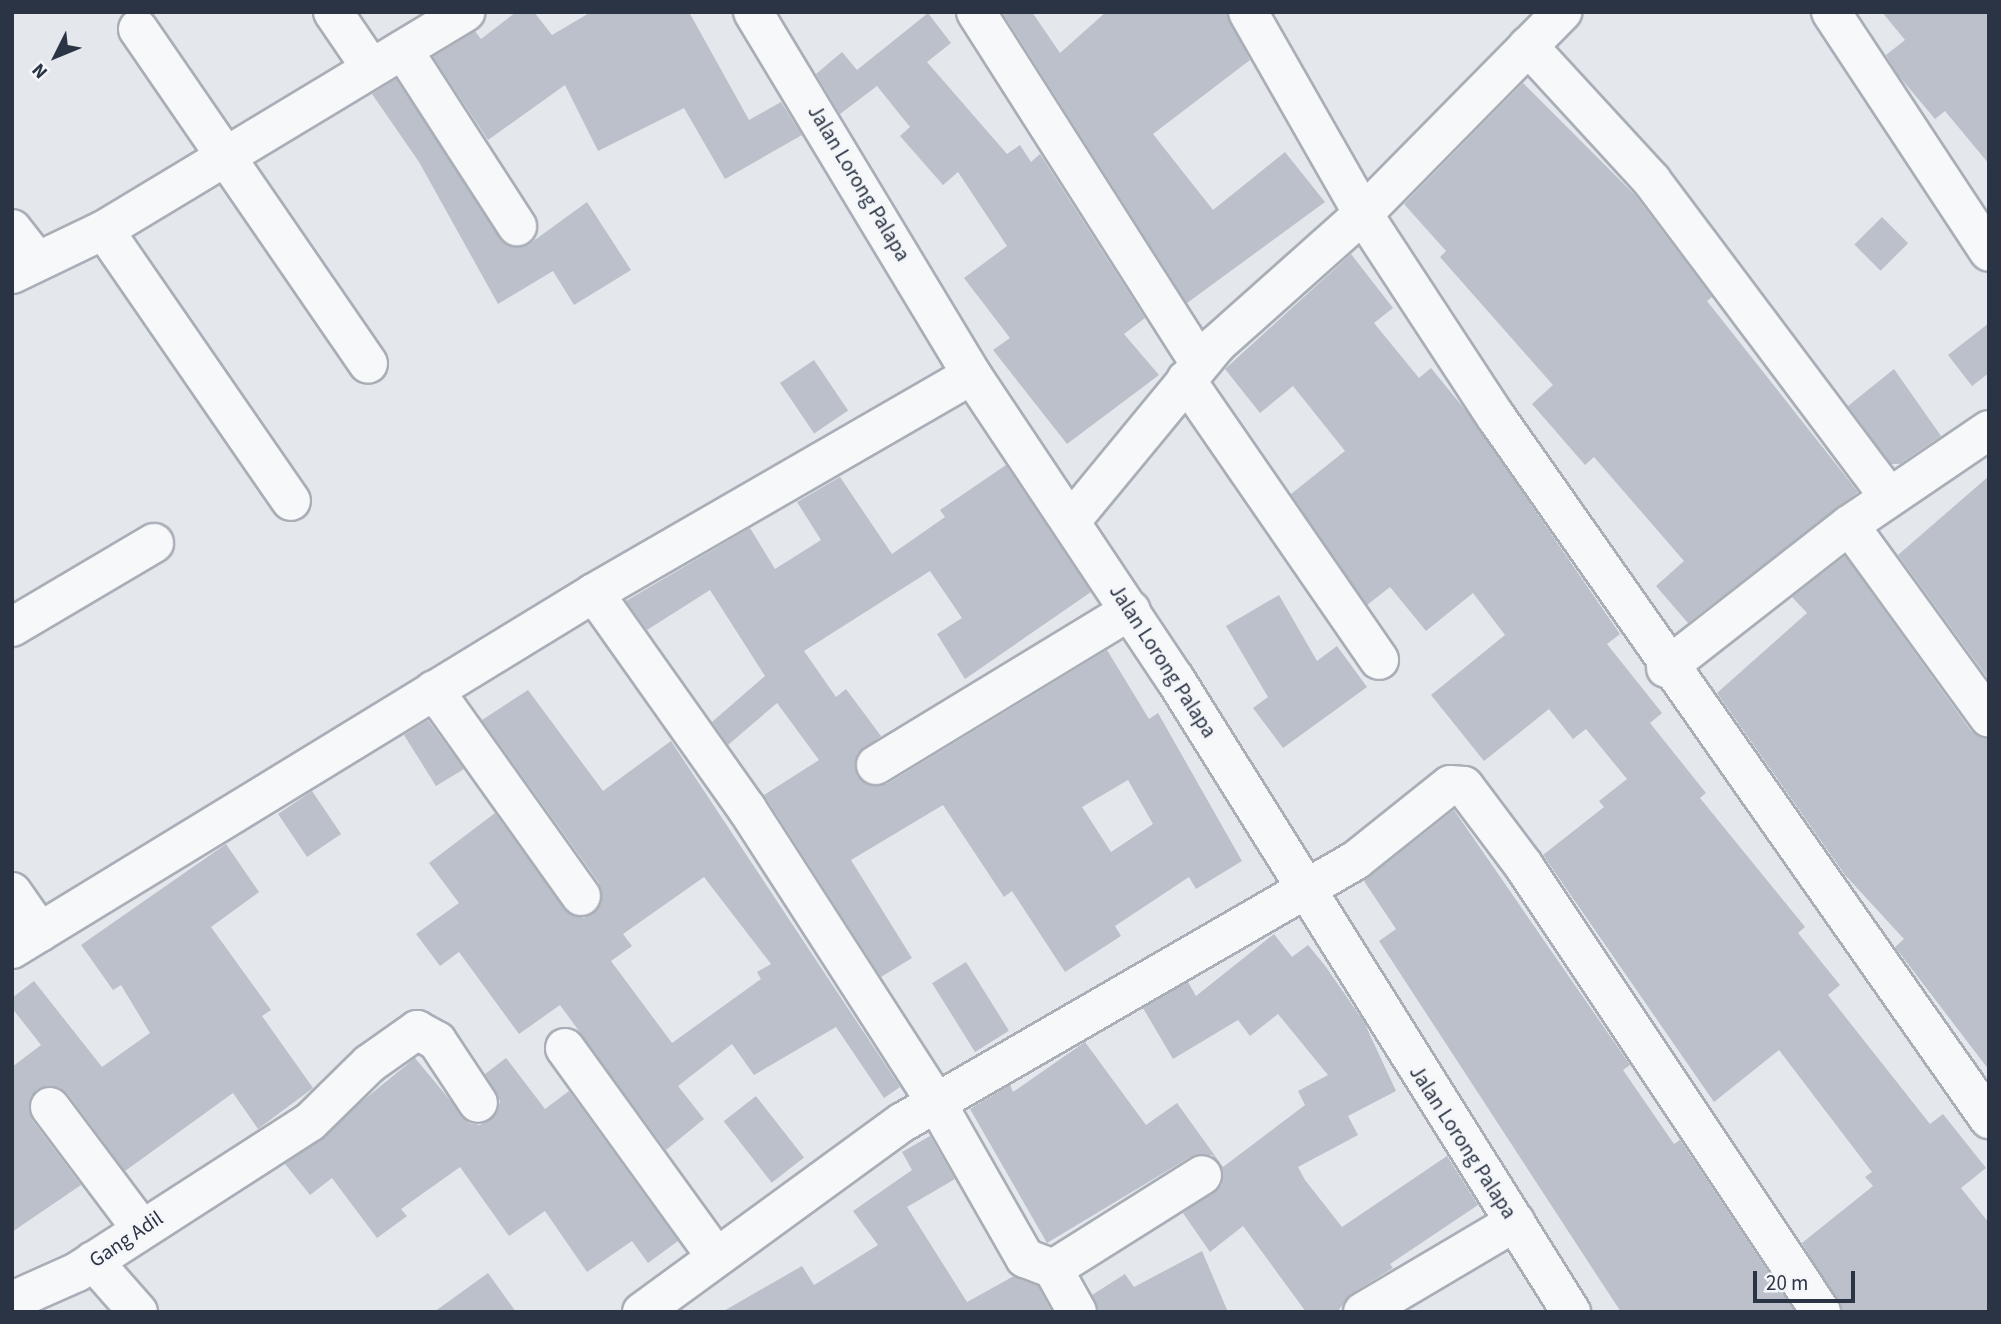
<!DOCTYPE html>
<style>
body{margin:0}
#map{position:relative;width:2001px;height:1324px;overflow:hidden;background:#e4e7ec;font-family:"Source Sans 3",sans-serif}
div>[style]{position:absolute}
.building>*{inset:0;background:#bbc0ca;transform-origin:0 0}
.roads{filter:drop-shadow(2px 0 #a9aeb7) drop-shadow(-2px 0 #a9aeb7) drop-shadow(0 2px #a9aeb7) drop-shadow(0 -2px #a9aeb7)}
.minor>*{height:38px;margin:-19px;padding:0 19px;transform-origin:19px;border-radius:19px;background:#f7f8fa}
span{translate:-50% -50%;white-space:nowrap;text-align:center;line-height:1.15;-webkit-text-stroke:6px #f4f6f9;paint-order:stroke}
.street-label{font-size:21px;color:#2b3445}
.frame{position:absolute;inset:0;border:14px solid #2b3445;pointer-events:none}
.north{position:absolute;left:21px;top:21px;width:70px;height:70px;-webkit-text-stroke:5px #f4f6f9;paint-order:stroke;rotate:227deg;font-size:19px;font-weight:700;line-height:28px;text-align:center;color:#2b3445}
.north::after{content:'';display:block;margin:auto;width:24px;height:32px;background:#2b3445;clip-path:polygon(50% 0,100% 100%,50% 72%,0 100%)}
.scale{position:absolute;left:1753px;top:1271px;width:102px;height:32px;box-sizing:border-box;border:4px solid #2b3445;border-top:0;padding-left:9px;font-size:21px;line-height:24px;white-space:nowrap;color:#2b3445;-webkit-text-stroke:5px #f4f6f9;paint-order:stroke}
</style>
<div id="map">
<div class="building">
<div style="clip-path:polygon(516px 12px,534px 12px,552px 35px,591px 12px,689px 12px,749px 120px,781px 102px,802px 135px,725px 179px,684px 108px,598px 151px,565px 85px,488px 140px,433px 57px,475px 31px,481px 39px)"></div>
<div style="clip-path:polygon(1002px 12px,1032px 12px,1060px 53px,1106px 12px,1226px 12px,1250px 60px,1153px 134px,1213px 210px,1285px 152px,1325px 202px,1187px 303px)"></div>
<div style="clip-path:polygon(1882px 12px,1989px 12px,1989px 164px,1945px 111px,1935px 119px,1898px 75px,1886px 55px,1905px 40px)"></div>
<div style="clip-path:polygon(928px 13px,951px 43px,927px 62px,1007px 154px,1020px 145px,1031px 162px,1040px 154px,1145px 318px,1124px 334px,1159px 375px,1067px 444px,993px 350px,1010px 338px,964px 278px,1007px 246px,958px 172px,943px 185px,900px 136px,910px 127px,877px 86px,840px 114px,816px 74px,842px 52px,857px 70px)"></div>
<div style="clip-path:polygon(396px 79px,506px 245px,528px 245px,587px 202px,631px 270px,574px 305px,553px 271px,498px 304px,419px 162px,372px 94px)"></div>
<div style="clip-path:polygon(1523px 83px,1635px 195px,1712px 297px,1707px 301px,1858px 492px,1688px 623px,1656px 586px,1684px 561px,1594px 457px,1585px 465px,1532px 404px,1553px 385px,1440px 257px,1446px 251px,1404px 204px)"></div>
<div style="left:1882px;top:217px;width:37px;height:39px;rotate:45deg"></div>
<div style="clip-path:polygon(1351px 254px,1393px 308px,1374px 323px,1419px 378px,1431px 368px,1467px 412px,1620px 634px,1607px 644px,1662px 713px,1650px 723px,1706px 793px,1700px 798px,1805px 927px,1798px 933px,1840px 985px,1828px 995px,1930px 1124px,1943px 1114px,1986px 1168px,1961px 1188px,1989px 1223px,1989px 1312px,1843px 1312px,1802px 1243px,1873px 1186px,1865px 1177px,1872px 1172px,1779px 1050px,1714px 1102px,1543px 855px,1604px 807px,1599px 801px,1627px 779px,1586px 729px,1573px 739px,1549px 709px,1484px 761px,1431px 695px,1505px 635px,1473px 593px,1426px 631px,1390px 587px,1367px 605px,1291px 494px,1345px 451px,1293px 386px,1260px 413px,1225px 369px)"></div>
<div style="clip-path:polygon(1989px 323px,1989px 373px,1972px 386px,1948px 355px)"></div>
<div style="left:814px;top:360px;width:61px;height:41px;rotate:56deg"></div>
<div style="clip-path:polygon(1894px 369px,1941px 436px,1900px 464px,1891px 464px,1848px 406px)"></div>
<div style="clip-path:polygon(evenodd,1006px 465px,1091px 592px,965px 679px,937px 634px,962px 618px,930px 571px,804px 651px,836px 697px,846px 689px,881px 736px,857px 754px,857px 776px,866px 784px,887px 784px,1107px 650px,1149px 719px,1158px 713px,1242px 861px,1196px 889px,1189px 877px,1115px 926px,1121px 936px,1065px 972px,1012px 891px,1004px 897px,943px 805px,851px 860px,912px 958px,881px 977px,764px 795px,819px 760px,777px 703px,728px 745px,712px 722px,765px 676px,710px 590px,647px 630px,626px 601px,750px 528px,775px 569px,821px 540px,797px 502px,840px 477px,892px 554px,945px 517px,940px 510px,1006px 465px,1128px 780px,1153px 824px,1111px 852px,1082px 807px,1128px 780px)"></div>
<div style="clip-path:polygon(1989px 476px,1989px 680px,1898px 555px)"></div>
<div style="clip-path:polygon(1845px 556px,1971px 731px,1989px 739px,1989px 1070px,1895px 947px,1904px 939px,1845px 875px,1717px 693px,1807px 613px,1792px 597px)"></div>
<div style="clip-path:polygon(1279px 595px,1317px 661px,1337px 646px,1367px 687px,1283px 748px,1253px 708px,1268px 697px,1226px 626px)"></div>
<div style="clip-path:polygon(evenodd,528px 690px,603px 791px,671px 741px,900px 1087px,884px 1098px,836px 1027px,754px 1075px,732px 1044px,678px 1086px,704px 1119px,666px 1150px,560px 1005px,519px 1034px,459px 952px,440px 966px,416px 934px,459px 903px,429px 863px,495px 813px,564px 909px,584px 918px,601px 904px,599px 883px,482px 720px,528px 690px,704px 877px,771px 964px,757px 972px,761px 979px,672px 1043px,611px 961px,632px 946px,623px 934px,704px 877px)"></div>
<div style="clip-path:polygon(428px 720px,464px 769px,436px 786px,404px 735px)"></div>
<div style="left:312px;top:791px;width:52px;height:41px;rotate:56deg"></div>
<div style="clip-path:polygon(1454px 810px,1630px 1065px,1623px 1070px,1674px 1144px,1680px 1140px,1795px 1312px,1621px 1312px,1598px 1277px,1379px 941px,1396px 929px,1364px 881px)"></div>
<div style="clip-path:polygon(226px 844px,259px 892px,211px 927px,271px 1010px,262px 1016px,313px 1088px,258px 1129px,233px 1093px,125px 1171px,67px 1093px,58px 1087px,37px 1089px,30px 1099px,32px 1120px,81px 1185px,12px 1232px,12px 1067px,41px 1045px,12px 1008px,12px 998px,34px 981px,102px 1067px,150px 1033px,121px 985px,113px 990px,81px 945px)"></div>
<div style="clip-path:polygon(1274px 934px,1292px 957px,1308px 945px,1326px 967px,1364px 1022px,1396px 1091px,1348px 1116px,1358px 1135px,1298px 1167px,1305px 1180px,1342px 1227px,1447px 1156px,1478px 1205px,1390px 1264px,1393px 1268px,1351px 1294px,1337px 1312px,1306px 1312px,1243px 1226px,1210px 1252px,1183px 1213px,1222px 1185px,1221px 1164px,1212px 1155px,1190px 1157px,1047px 1243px,970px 1109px,1010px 1085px,1013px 1092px,1085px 1042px,1146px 1125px,1177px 1103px,1223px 1167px,1305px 1105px,1298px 1091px,1328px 1075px,1278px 1014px,1250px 1036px,1238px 1020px,1173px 1059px,1143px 1008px,1188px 982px,1196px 996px)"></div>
<div style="left:966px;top:962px;width:81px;height:40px;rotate:58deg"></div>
<div style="clip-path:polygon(415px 1058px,469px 1123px,480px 1125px,497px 1113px,500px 1101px,485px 1074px,506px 1058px,545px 1109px,569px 1091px,678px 1241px,648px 1263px,632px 1241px,587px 1272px,545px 1211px,509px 1236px,460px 1167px,401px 1209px,407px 1216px,377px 1238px,332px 1178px,310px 1195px,285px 1164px)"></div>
<div style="left:756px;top:1096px;width:78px;height:41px;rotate:52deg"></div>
<div style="clip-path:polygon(930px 1136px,955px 1179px,907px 1207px,967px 1302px,1014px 1276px,1038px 1286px,1052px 1312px,722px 1312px,802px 1266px,814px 1285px,878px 1245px,853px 1211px,912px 1170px,902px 1152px)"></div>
<div style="clip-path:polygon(1202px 1251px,1228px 1312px,1099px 1312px,1092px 1295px,1125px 1274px,1134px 1287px)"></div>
<div style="clip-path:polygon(488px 1273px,516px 1312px,434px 1312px)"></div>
</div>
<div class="roads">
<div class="minor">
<div style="left:333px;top:12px;width:68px;rotate:55.8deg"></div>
<div style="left:753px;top:12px;width:424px;rotate:58.9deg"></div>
<div style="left:972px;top:375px;width:366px;rotate:56.3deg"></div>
<div style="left:1175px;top:679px;width:747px;rotate:57.97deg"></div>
<div style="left:976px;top:12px;width:417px;rotate:57.5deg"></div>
<div style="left:1248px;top:12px;width:232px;rotate:60.3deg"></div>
<div style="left:1363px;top:214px;width:243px;rotate:56.8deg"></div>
<div style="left:1496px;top:417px;width:858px;rotate:54.92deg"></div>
<div style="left:1831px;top:12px;width:287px;rotate:56.6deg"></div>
<div style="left:138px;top:29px;width:406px;rotate:55.5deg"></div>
<div style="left:1528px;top:46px;width:183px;rotate:47.4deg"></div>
<div style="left:1652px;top:181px;width:395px;rotate:53.1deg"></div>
<div style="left:403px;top:50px;width:210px;rotate:57.1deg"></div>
<div style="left:12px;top:229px;width:39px;rotate:52deg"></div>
<div style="left:104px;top:230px;width:329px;rotate:55.4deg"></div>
<div style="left:12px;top:274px;width:102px;rotate:-25.6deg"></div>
<div style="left:104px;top:230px;width:422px;rotate:-31.1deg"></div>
<div style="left:1186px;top:380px;width:340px;rotate:55.4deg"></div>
<div style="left:1989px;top:430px;width:169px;rotate:145.8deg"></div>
<div style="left:1849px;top:525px;width:238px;rotate:54deg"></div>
<div style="left:1071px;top:521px;width:229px;rotate:-50.5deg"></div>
<div style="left:1217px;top:344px;width:195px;rotate:-41.7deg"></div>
<div style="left:1363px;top:214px;width:284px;rotate:-45.4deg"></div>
<div style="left:594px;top:593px;width:265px;rotate:54.7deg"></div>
<div style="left:747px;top:809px;width:349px;rotate:57.2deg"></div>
<div style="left:936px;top:1102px;width:180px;rotate:60.3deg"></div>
<div style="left:1025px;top:1258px;width:30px;rotate:21deg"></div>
<div style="left:1053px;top:1269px;width:176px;rotate:-32.2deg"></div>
<div style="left:12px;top:627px;width:165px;rotate:-30.6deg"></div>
<div style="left:1666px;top:668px;width:232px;rotate:-38deg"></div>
<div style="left:434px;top:690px;width:253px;rotate:54.5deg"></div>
<div style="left:876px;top:765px;width:298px;rotate:-31.3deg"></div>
<div style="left:12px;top:892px;width:49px;rotate:55deg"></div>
<div style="left:12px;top:949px;width:682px;rotate:-31.45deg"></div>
<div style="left:594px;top:593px;width:436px;rotate:-30deg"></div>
<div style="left:565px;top:1048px;width:256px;rotate:54.1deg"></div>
<div style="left:50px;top:1107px;width:151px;rotate:53.1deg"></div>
<div style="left:93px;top:1261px;width:68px;rotate:48.6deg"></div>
<div style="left:1053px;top:1269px;width:49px;rotate:60.8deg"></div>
<div style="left:12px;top:1301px;width:71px;rotate:-24deg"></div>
<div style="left:77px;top:1272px;width:277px;rotate:-32.8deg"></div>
<div style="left:310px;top:1122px;width:83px;rotate:-44.5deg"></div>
<div style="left:369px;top:1064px;width:59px;rotate:-35.3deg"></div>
<div style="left:417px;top:1030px;width:23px;rotate:29deg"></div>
<div style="left:437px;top:1041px;width:74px;rotate:56.5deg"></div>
<div style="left:642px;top:1312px;width:323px;rotate:-36.1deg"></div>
<div style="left:903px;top:1122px;width:523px;rotate:-30.04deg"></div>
<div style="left:1356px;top:860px;width:120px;rotate:-38.6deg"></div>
<div style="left:1450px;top:785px;width:14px;rotate:4deg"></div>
<div style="left:1464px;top:786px;width:100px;rotate:53.1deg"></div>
<div style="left:1524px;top:866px;width:536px;rotate:56.34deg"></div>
<div style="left:1363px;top:1312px;width:177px;rotate:-30.6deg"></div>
</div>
</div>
<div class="street-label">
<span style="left:859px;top:183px;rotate:59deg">Jalan Lorong Palapa</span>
<span style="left:1163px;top:661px;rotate:57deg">Jalan Lorong Palapa</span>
<span style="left:1463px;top:1142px;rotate:57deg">Jalan Lorong Palapa</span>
<span style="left:126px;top:1239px;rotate:-34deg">Gang Adil</span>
</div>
<div class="frame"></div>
<div class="north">N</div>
<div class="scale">20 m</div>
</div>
